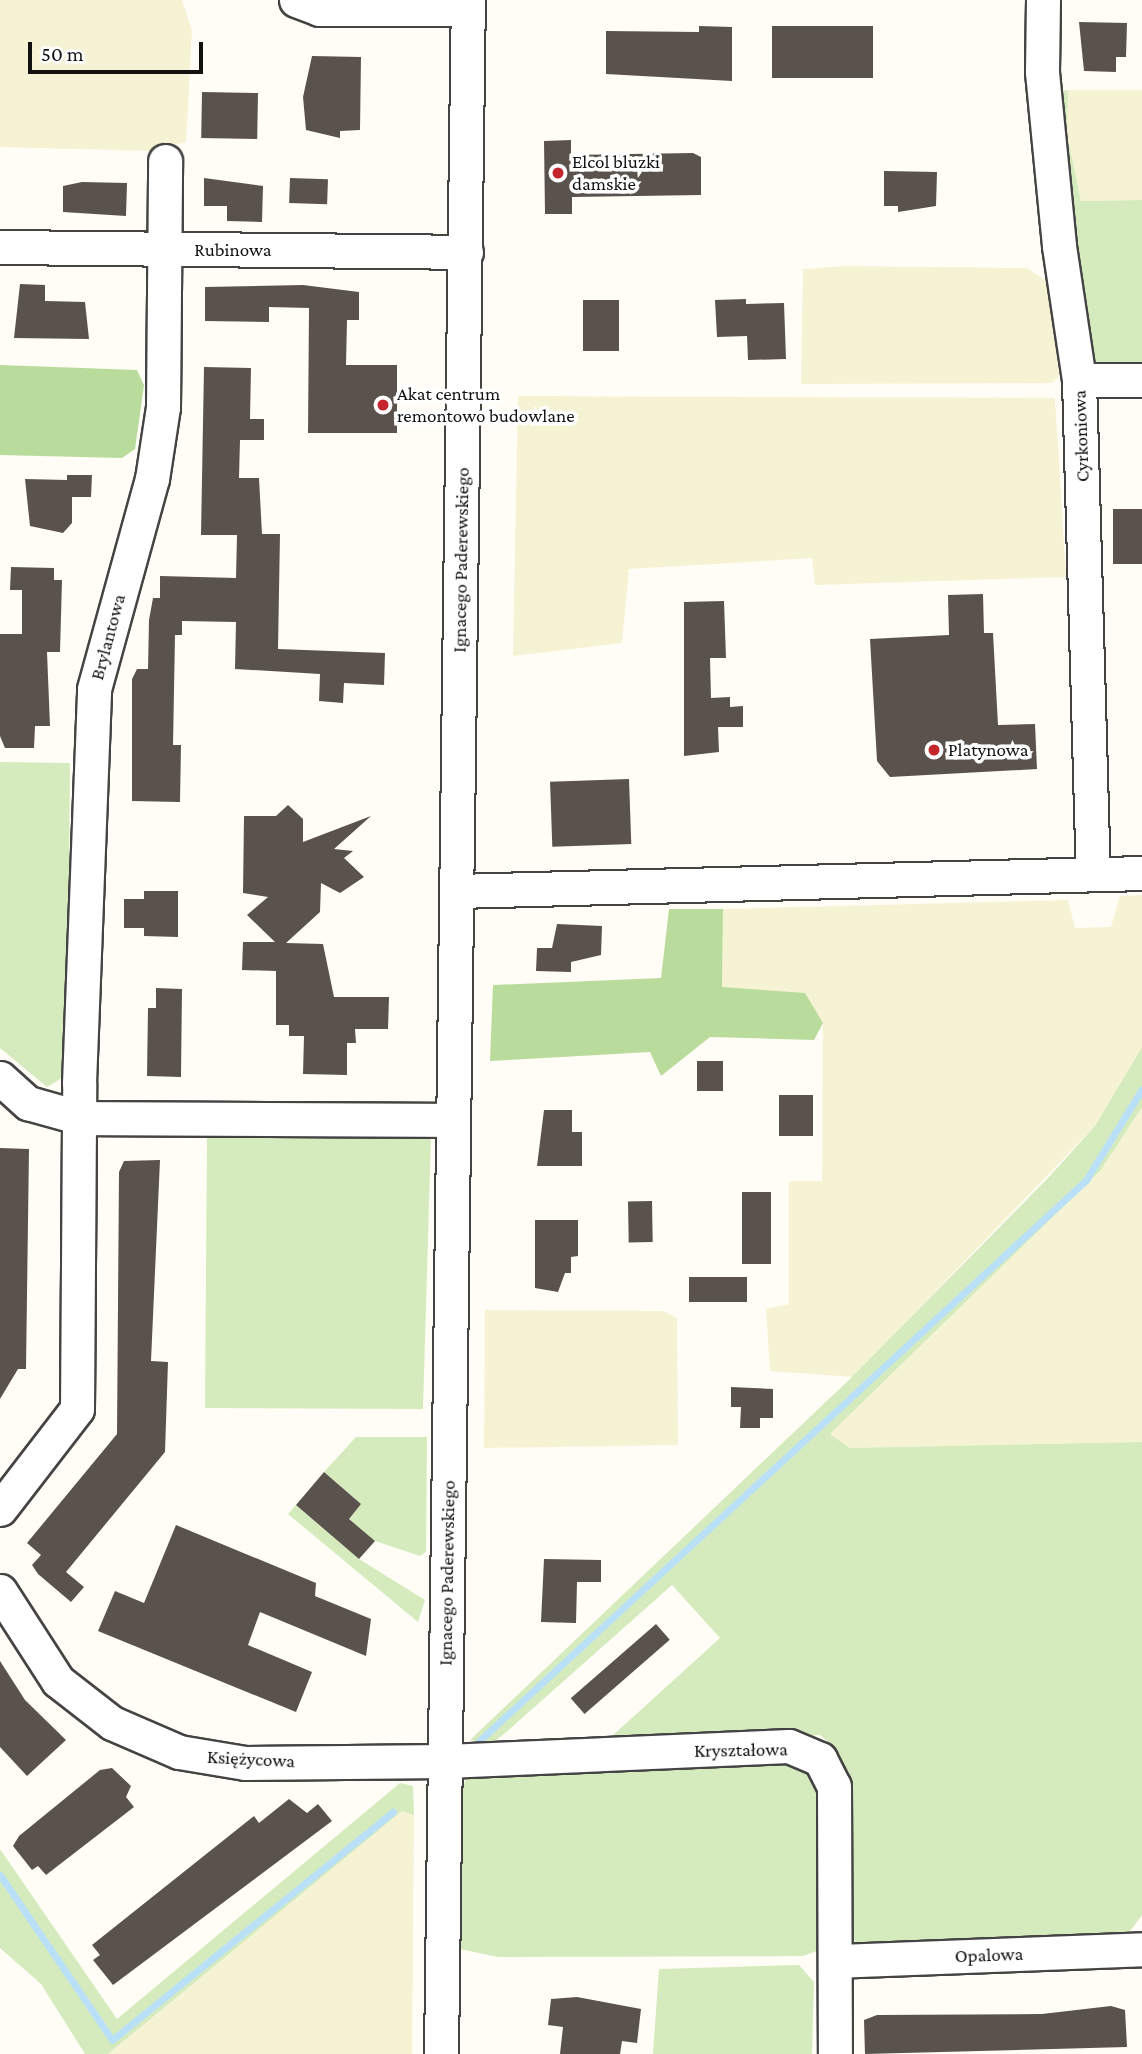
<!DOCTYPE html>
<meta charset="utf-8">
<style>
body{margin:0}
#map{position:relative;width:1142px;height:2054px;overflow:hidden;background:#fffdf5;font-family:"Crimson Pro",serif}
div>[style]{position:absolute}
.farmland>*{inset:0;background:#f6f3d4}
.green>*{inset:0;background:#d5ebbd}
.forest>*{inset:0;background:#b9dc9c}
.stream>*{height:7px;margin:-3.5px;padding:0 3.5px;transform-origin:3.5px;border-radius:3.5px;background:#b9e0f7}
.building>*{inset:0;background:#5a524d;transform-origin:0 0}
.roads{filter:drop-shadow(2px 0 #444) drop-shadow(-2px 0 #444) drop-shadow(0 2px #444) drop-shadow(0 -2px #444)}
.minor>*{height:33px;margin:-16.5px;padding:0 16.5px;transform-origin:16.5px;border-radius:16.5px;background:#fff}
.dots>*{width:19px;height:19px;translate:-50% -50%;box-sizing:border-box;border:4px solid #fff;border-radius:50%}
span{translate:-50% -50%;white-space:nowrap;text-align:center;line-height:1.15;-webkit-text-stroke:7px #fff;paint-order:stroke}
.poi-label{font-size:19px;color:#111}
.left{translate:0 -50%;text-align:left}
.street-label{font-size:19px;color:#111}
.scale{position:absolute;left:28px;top:42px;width:175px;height:32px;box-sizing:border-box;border:4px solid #111;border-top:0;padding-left:9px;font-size:21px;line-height:24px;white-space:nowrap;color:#111;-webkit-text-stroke:5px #fff;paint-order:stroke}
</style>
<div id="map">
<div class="farmland">
<div style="clip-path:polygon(0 0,182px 0,192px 30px,186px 142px,154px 151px,0 147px)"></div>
<div style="clip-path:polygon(1068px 90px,1142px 90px,1142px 200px,1081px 201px,1067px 134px)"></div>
<div style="clip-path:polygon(845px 266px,1027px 268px,1045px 280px,1050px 296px,1059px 376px,1052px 383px,801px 384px,803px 269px)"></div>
<div style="clip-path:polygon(518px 396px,1055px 398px,1066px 577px,815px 585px,812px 558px,629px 569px,622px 643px,513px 656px)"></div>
<div style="clip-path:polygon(1142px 895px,1142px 1047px,1095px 1126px,853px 1377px,770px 1371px,766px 1309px,789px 1304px,789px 1181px,822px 1181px,823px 1023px,722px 987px,723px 909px,1068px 900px,1075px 928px,1111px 927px,1120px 896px)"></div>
<div style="clip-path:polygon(1142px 1107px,1142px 1442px,850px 1448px,830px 1434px,1101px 1170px)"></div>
<div style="clip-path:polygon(485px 1310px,663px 1311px,677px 1318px,678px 1445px,484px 1448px)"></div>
<div style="clip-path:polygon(402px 1811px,414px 1815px,412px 2054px,108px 2054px)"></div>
</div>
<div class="green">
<div style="clip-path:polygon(1068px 90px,1067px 134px,1081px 201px,1142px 200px,1142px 369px,1098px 364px,1087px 353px,1056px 92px)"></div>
<div style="clip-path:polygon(0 762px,70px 763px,67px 1075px,47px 1087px,0 1048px)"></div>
<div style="clip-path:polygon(1142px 1047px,1142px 1107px,1101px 1170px,830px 1434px,850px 1448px,1142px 1442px,1142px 1915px,1124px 1939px,876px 1952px,856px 1943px,846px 1925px,841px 1774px,834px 1747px,820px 1735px,645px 1743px,611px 1737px,720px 1638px,672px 1585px,504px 1734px,492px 1743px,470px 1740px,852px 1377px,1048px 1178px,1095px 1126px)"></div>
<div style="clip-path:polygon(225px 1135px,431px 1135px,423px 1409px,205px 1408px,207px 1138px)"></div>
<div style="clip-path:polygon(356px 1437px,427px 1437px,426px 1552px,420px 1556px,375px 1541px,349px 1519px,361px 1504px,324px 1472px)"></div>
<div style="clip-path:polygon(296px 1505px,359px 1559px,425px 1600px,418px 1622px,288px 1514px)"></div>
<div style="clip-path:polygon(793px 1757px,823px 1782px,822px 1949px,803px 1956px,498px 1957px,460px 1949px,455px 1935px,459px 1797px,466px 1779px)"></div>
<div style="clip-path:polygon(400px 1783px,413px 1786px,414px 1815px,402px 1811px,108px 2054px,85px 2054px,41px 1984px,0 1948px,0 1849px,117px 2019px)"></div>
<div style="clip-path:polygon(799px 1965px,814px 1982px,812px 2054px,653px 2054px,659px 1969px)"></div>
</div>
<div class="forest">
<div style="clip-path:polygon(0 365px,137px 370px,144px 385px,135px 449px,122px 458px,0 455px)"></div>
<div style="clip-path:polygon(669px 909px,723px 909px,722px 987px,805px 993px,823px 1023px,814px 1040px,710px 1037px,661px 1076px,650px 1052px,490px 1061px,493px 985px,661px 978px)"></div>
</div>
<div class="stream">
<div style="left:479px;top:1741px;width:827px;rotate:-42.74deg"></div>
<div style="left:1086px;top:1180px;width:107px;rotate:-58.4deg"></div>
<div style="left:0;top:1875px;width:199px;rotate:55.8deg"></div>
<div style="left:112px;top:2040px;width:362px;rotate:-39.1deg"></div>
</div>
<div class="building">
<div style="clip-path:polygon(1079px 22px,1127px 23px,1126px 57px,1116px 57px,1116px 72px,1084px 71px)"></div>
<div style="clip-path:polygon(699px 26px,732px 27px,732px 81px,606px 74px,606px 31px,699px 32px)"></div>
<div style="left:772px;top:26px;width:101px;height:52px"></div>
<div style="clip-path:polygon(312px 56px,361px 57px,360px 130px,340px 131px,340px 138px,306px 130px,303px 97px)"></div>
<div style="left:202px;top:92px;width:56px;height:46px;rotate:1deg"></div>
<div style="clip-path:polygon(571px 140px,571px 155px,693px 153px,701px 157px,701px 195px,572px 197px,572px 214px,545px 214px,544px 141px)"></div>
<div style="clip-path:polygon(884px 171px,937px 172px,936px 206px,898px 212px,898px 206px,884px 206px)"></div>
<div style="clip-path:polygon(204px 178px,263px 186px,262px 222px,227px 221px,227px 206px,204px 206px)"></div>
<div style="left:290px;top:178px;width:38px;height:25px;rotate:2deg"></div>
<div style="clip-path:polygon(82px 182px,127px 183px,126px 216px,63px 212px,63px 186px)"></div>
<div style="clip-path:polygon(20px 284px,45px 285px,45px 301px,85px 302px,89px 339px,14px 338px)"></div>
<div style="clip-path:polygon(303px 285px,359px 292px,359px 320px,347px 320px,346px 365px,397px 365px,397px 433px,308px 433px,309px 308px,269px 307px,269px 322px,205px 321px,205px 287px)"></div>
<div style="clip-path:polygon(746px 299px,746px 304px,784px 303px,786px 359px,748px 360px,747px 336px,717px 337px,715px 300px)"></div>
<div style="left:583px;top:300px;width:36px;height:51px"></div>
<div style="clip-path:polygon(204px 367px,251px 368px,250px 419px,264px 419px,264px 440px,240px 440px,239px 478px,259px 478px,262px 534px,280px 534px,278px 649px,385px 653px,384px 685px,344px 683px,343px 703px,319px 701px,320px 674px,235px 669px,236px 622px,182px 621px,182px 635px,175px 635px,173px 745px,181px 745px,180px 802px,132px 801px,132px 679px,137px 669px,148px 669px,149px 620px,153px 598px,160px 598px,160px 576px,236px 578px,237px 535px,201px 535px)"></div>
<div style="clip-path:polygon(67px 475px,92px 475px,91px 497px,72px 497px,72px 523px,63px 533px,30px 526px,25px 479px,67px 480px)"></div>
<div style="left:1113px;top:509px;width:29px;height:55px"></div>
<div style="clip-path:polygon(11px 567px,54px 568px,54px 580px,62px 580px,60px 652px,47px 652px,50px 726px,35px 726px,34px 748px,5px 748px,0 736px,0 634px,22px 634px,22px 590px,10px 590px)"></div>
<div style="clip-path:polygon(983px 594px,984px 633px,993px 633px,998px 725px,1035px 724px,1037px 769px,890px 777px,877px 761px,870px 639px,949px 635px,948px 595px)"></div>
<div style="clip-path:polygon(724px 601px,726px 658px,710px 658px,711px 698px,730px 697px,730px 707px,743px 706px,743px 727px,718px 727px,719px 752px,684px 756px,684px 602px)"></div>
<div style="left:629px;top:779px;width:65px;height:79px;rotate:88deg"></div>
<div style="clip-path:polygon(288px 805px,303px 819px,303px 842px,371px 816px,334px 849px,353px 851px,344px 858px,364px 877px,340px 893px,321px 883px,320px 912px,286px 943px,323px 944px,334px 997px,389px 997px,388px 1029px,355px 1029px,356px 1043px,347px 1043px,347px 1075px,303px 1074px,304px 1036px,289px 1036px,289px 1025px,276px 1025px,276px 971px,242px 970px,243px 942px,275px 942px,247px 915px,268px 897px,243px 893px,244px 816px,276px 816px)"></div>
<div style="clip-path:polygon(144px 891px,178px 891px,178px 937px,144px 936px,144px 928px,124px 928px,124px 899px,144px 899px)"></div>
<div style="clip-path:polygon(557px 924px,602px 926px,601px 955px,571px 962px,571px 972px,536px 971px,537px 948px,552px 948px)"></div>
<div style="clip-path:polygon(156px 988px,182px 989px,181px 1077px,147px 1076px,148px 1008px,156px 1008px)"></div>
<div style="left:697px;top:1061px;width:26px;height:30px"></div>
<div style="left:779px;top:1095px;width:34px;height:41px"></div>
<div style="clip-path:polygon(544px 1110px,572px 1110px,572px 1132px,582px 1132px,582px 1166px,537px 1166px)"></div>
<div style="clip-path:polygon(0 1148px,29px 1149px,26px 1369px,18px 1369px,0 1399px)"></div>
<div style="clip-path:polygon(160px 1160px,151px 1361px,168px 1362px,165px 1452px,66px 1572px,84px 1587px,71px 1602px,38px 1574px,32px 1565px,41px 1555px,27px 1543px,117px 1434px,119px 1172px,124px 1161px)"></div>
<div style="left:742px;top:1192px;width:29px;height:72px"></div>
<div style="left:652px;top:1201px;width:41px;height:24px;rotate:89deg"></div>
<div style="clip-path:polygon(535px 1220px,578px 1220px,578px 1256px,571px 1257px,571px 1273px,565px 1273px,558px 1292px,535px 1288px)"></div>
<div style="left:689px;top:1277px;width:58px;height:25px"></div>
<div style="clip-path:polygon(731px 1387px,773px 1389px,773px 1418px,760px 1418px,760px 1428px,740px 1428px,741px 1407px,731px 1407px)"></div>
<div style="clip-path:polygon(324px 1472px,361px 1504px,349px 1519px,375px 1541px,359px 1559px,296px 1505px)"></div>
<div style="clip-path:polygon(176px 1525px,316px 1583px,315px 1596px,371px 1619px,366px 1656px,260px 1612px,248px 1645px,312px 1672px,296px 1712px,98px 1631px,115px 1591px,144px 1603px)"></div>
<div style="clip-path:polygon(544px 1559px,601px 1560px,601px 1582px,577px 1582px,576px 1623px,541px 1622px)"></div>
<div style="left:656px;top:1624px;width:21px;height:113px;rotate:49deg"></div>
<div style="clip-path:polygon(0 1661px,25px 1700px,66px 1740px,27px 1776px,0 1747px)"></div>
<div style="clip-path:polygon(112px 1768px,131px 1786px,126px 1797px,134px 1807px,46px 1875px,38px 1866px,32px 1870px,13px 1846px,19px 1836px,100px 1770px)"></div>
<div style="clip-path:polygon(289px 1799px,307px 1813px,318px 1804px,332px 1821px,113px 1985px,93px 1960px,100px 1955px,92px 1945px,254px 1816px,259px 1823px)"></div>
<div style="clip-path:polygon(577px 1997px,641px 2009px,637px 2043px,622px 2041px,620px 2054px,560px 2054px,563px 2027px,548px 2025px,551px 1999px)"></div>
<div style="clip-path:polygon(1111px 2006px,1125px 2010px,1127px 2047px,865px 2054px,864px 2020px,877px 2015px,1042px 2014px)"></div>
</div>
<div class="roads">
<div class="minor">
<div style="left:296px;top:0;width:25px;rotate:21deg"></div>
<div style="left:319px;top:9px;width:149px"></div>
<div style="left:1043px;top:0;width:72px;rotate:90.8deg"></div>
<div style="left:1042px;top:72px;width:175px;rotate:84.4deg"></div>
<div style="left:1059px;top:246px;width:135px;rotate:81.5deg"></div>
<div style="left:1079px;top:380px;width:494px;rotate:88.4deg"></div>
<div style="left:0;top:247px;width:466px;rotate:0.6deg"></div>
<div style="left:1079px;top:380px;width:63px"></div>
<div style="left:456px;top:891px;width:686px;rotate:-1.5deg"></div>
<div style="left:0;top:1078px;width:38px;rotate:42deg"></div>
<div style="left:28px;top:1103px;width:55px;rotate:15.8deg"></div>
<div style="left:81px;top:1118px;width:372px;rotate:0.3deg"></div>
<div style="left:0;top:1509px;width:126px;rotate:-52.4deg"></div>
<div style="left:77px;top:1409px;width:326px;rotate:-89.6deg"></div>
<div style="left:79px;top:1083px;width:394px;rotate:-87.8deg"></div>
<div style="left:94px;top:689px;width:218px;rotate:-74.6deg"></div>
<div style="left:152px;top:479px;width:73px;rotate:-81.3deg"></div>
<div style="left:163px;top:407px;width:246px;rotate:-89.5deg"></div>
<div style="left:0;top:1591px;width:107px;rotate:57.2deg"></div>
<div style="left:58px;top:1681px;width:68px;rotate:37.9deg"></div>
<div style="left:112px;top:1723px;width:73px;rotate:23.4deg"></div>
<div style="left:179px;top:1752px;width:67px;rotate:9.5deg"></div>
<div style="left:245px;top:1763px;width:201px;rotate:-0.6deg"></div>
<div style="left:446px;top:1761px;width:343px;rotate:-2.5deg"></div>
<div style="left:789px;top:1746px;width:34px;rotate:23deg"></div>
<div style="left:820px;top:1759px;width:30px;rotate:63deg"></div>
<div style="left:834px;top:1786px;width:268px;rotate:89.8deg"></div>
<div style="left:836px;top:1961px;width:306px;rotate:-2.2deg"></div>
<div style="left:441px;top:2054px;width:2054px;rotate:-89.25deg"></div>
</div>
</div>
<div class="dots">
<div style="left:558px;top:173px;background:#c4262e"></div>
<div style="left:383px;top:405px;background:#c4262e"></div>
<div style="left:934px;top:750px;background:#c4262e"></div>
</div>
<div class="poi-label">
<span class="left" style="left:572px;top:173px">Elcol bluzki<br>damskie</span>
<span class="left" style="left:397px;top:405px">Akat centrum<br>remontowo budowlane</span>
<span class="left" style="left:948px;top:750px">Platynowa</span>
</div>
<div class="street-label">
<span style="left:233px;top:250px">Rubinowa</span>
<span style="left:1081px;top:436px;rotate:-92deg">Cyrkoniowa</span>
<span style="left:461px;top:560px;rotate:-89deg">Ignacego Paderewskiego</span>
<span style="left:108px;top:637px;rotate:-75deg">Brylantowa</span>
<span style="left:447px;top:1573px;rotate:-89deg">Ignacego Paderewskiego</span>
<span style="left:741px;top:1750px;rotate:-1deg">Kryształowa</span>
<span style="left:251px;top:1759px;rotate:3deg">Księżycowa</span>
<span style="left:989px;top:1955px;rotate:-2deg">Opalowa</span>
</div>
<div class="scale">50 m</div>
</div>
